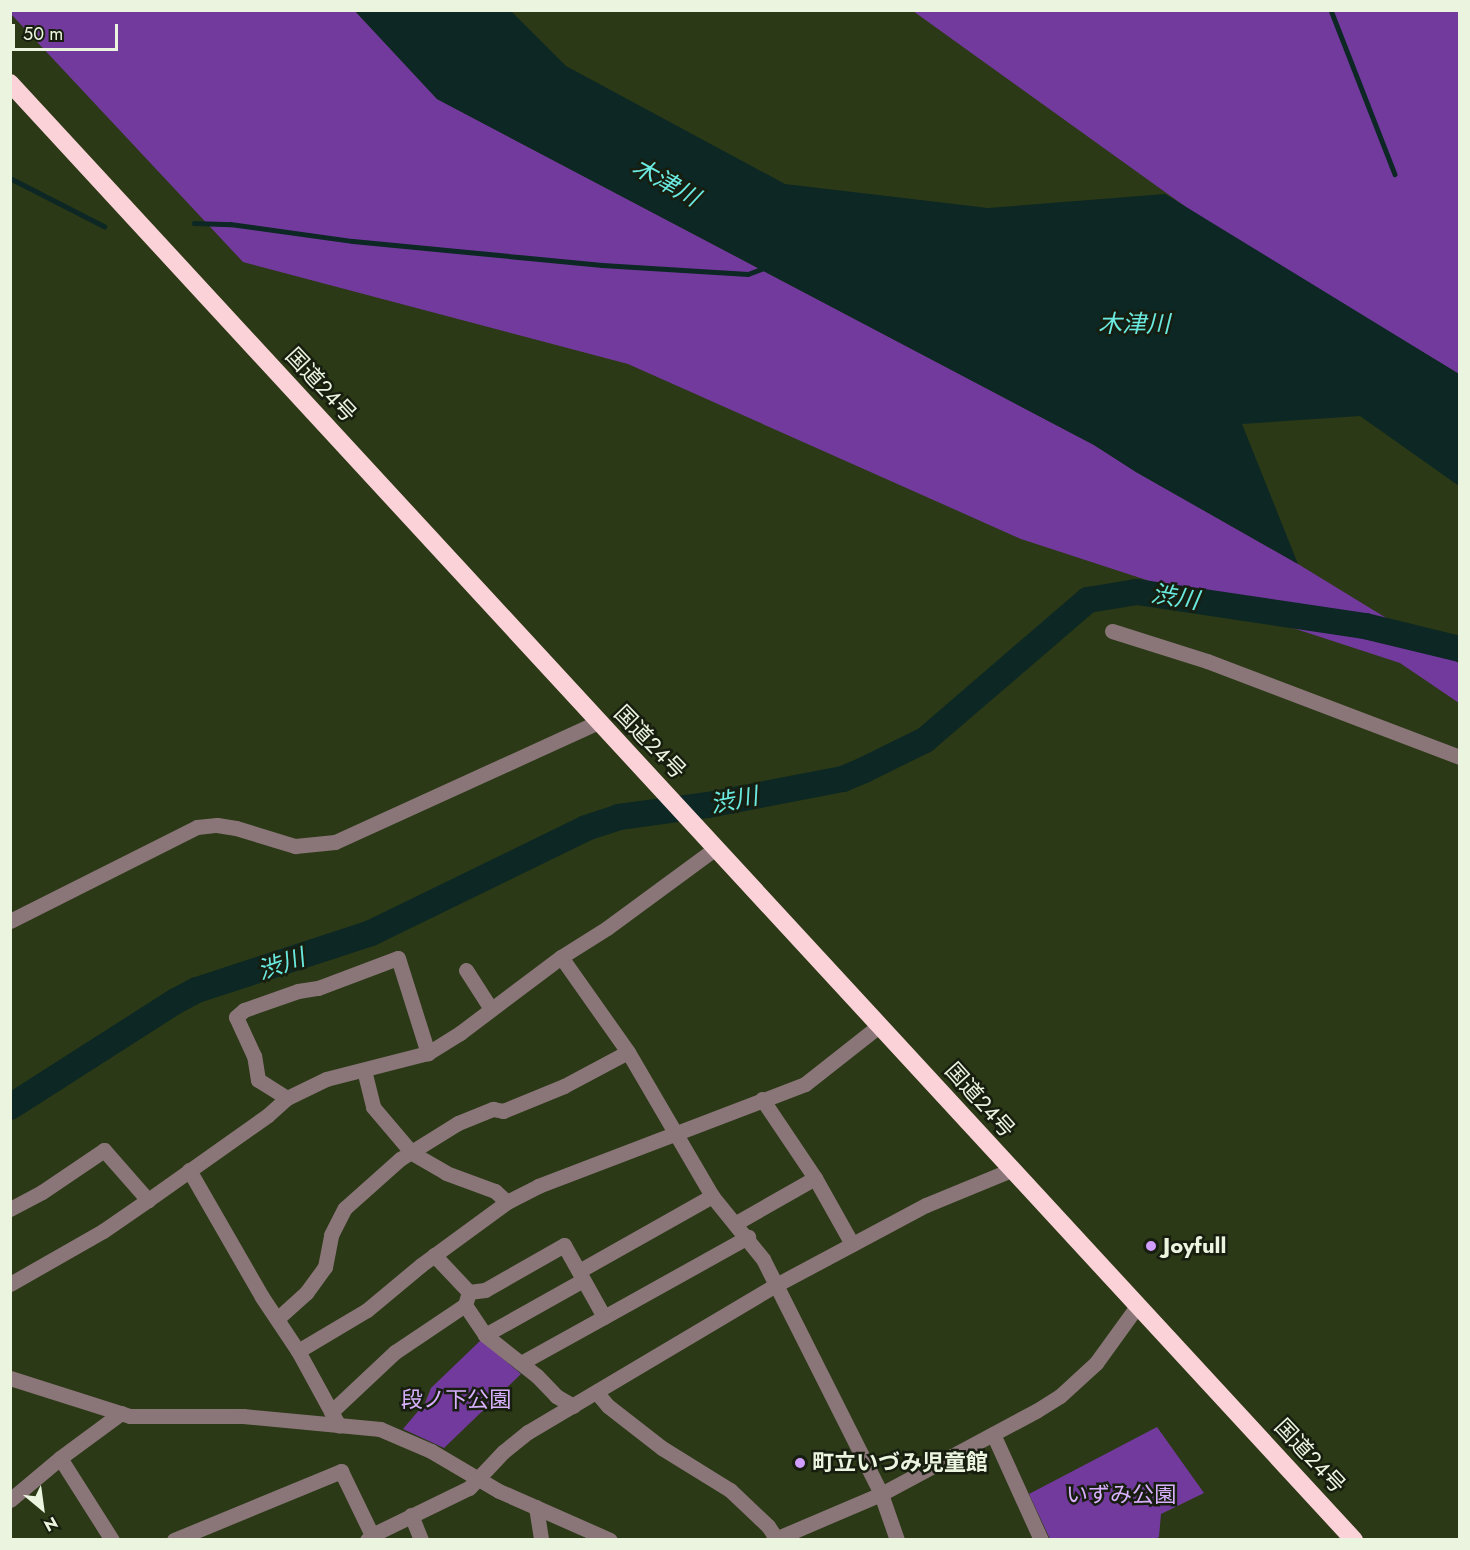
<!DOCTYPE html>
<meta charset="utf-8">
<style>
body{margin:0}
#map{position:relative;width:1470px;height:1550px;overflow:hidden;background:#2b3916;font-family:Jost,"Noto Sans JP",sans-serif}
div>[style]{position:absolute}
.green>*{inset:0;background:#733a9e}
.water>*{inset:0;background:#0c2724}
.stream>*{height:4.5px;margin:-2.25px;padding:0 2.25px;transform-origin:2.25px;border-radius:2.25px;background:#0c2724}
.river>*{height:26px;margin:-13px;padding:0 13px;transform-origin:13px;border-radius:13px;background:#0c2724}
.minor>*{height:15px;margin:-7.5px;padding:0 7.5px;transform-origin:7.5px;border-radius:7.5px;background:#8a7578}
.highway>*{height:18px;margin:-9px;padding:0 9px;transform-origin:9px;border-radius:9px;background:#fcd2d9}
.dots>*{width:16px;height:16px;translate:-50% -50%;box-sizing:border-box;border:3px solid #171e0f;border-radius:50%}
span{translate:-50% -50%;white-space:nowrap;text-align:center;line-height:1.15;-webkit-text-stroke:5px #171e0f;paint-order:stroke}
.street-label{font-size:22px;color:#eaf4df}
.poi-label{font-size:22px;color:#eaf4df;font-weight:700}
.left{translate:0 -50%;text-align:left}
.park-label{font-size:22px;color:#d8b0fe}
.water-label{font-size:24px;color:#6aeae0;font-style:italic}
.frame{position:absolute;inset:0;border:12px solid #eaf4df;pointer-events:none}
.north{position:absolute;left:12px;top:1478px;width:60px;height:60px;-webkit-text-stroke:4px #171e0f;paint-order:stroke;rotate:151deg;font-size:16px;font-weight:700;line-height:24px;text-align:center;color:#eaf4df}
.north::after{content:'';display:block;margin:auto;width:21px;height:27px;background:#eaf4df;clip-path:polygon(50% 0,100% 100%,50% 72%,0 100%)}
.scale{position:absolute;left:12px;top:24px;width:106px;height:27px;box-sizing:border-box;border:3px solid #eaf4df;border-top:0;padding-left:8px;font-size:18px;line-height:21px;white-space:nowrap;color:#eaf4df;-webkit-text-stroke:4px #171e0f;paint-order:stroke}
</style>
<div id="map">
<div class="green">
<div style="clip-path:polygon(11px 10px,355px 11px,437px 99px,1094px 445px,1136px 472px,1298px 564px,1455px 660px,1459px 664px,1459px 703px,1400px 663px,1021px 539px,628px 364px,243px 262px,11px 14px)"></div>
<div style="clip-path:polygon(913px 11px,1459px 11px,1459px 374px,1204px 220px)"></div>
<div style="clip-path:polygon(481px 1340px,521px 1374px,444px 1448px,403px 1429px,425px 1403px,431px 1388px)"></div>
<div style="clip-path:polygon(1157px 1427px,1204px 1493px,1161px 1514px,1159px 1537px,1155px 1539px,1050px 1539px,1029px 1494px)"></div>
</div>
<div class="water">
<div style="clip-path:polygon(355px 11px,511px 11px,566px 66px,785px 184px,988px 208px,1165px 194px,1459px 374px,1459px 486px,1360px 416px,1242px 424px,1298px 564px,1136px 472px,1094px 445px,437px 99px)"></div>
</div>
<div class="stream">
<div style="left:1331px;top:10px;width:176px;rotate:68.7deg"></div>
<div style="left:10px;top:178px;width:106px;rotate:27.1deg"></div>
<div style="left:194px;top:223px;width:36px;rotate:2deg"></div>
<div style="left:230px;top:224px;width:124px;rotate:7.9deg"></div>
<div style="left:353px;top:241px;width:250px;rotate:5.5deg"></div>
<div style="left:602px;top:265px;width:146px;rotate:3.5deg"></div>
<div style="left:748px;top:274px;width:17px;rotate:-21deg"></div>
</div>
<div class="river">
<div style="left:10px;top:1107px;width:197px;rotate:-32.6deg"></div>
<div style="left:176px;top:1001px;width:24px;rotate:-28deg"></div>
<div style="left:197px;top:990px;width:183px;rotate:-18.1deg"></div>
<div style="left:371px;top:933px;width:239px;rotate:-26deg"></div>
<div style="left:586px;top:828px;width:35px;rotate:-18deg"></div>
<div style="left:619px;top:817px;width:90px;rotate:-7.7deg"></div>
<div style="left:708px;top:805px;width:137px;rotate:-10.9deg"></div>
<div style="left:843px;top:779px;width:23px;rotate:-23deg"></div>
<div style="left:864px;top:770px;width:68px;rotate:-26.2deg"></div>
<div style="left:925px;top:740px;width:215px;rotate:-40.7deg"></div>
<div style="left:1088px;top:600px;width:50px;rotate:-9.3deg"></div>
<div style="left:1137px;top:592px;width:231px;rotate:8.5deg"></div>
<div style="left:1365px;top:626px;width:98px;rotate:13.6deg"></div>
</div>
<div class="minor">
<div style="left:1112px;top:631px;width:100px;rotate:17.5deg"></div>
<div style="left:1207px;top:661px;width:271px;rotate:20.8deg"></div>
<div style="left:10px;top:921px;width:209px;rotate:-26.7deg"></div>
<div style="left:197px;top:827px;width:20px;rotate:-6deg"></div>
<div style="left:217px;top:825px;width:19px;rotate:9deg"></div>
<div style="left:236px;top:828px;width:62px;rotate:17deg"></div>
<div style="left:295px;top:846px;width:40px;rotate:-5.7deg"></div>
<div style="left:335px;top:842px;width:289px;rotate:-24.5deg"></div>
<div style="left:561px;top:957px;width:116px;rotate:54.8deg"></div>
<div style="left:628px;top:1052px;width:167px;rotate:59.7deg"></div>
<div style="left:712px;top:1196px;width:81px;rotate:51deg"></div>
<div style="left:763px;top:1259px;width:263px;rotate:63.3deg"></div>
<div style="left:881px;top:1494px;width:49px;rotate:70.8deg"></div>
<div style="left:466px;top:970px;width:46px;rotate:57.3deg"></div>
<div style="left:364px;top:1070px;width:38px;rotate:76deg"></div>
<div style="left:373px;top:1107px;width:60px;rotate:49.7deg"></div>
<div style="left:412px;top:1153px;width:39px;rotate:30deg"></div>
<div style="left:446px;top:1173px;width:52px;rotate:20.2deg"></div>
<div style="left:495px;top:1191px;width:16px;rotate:43deg"></div>
<div style="left:287px;top:1098px;width:34px;rotate:-148deg"></div>
<div style="left:258px;top:1080px;width:24px;rotate:-99deg"></div>
<div style="left:254px;top:1056px;width:43px;rotate:-114.8deg"></div>
<div style="left:236px;top:1017px;width:11px;rotate:-41deg"></div>
<div style="left:244px;top:1010px;width:57px;rotate:-19.4deg"></div>
<div style="left:298px;top:991px;width:20px;rotate:-9deg"></div>
<div style="left:318px;top:988px;width:85px;rotate:-20.6deg"></div>
<div style="left:398px;top:958px;width:100px;rotate:72.5deg"></div>
<div style="left:762px;top:1099px;width:95px;rotate:56.1deg"></div>
<div style="left:815px;top:1178px;width:76px;rotate:60.7deg"></div>
<div style="left:189px;top:1170px;width:146px;rotate:60.1deg"></div>
<div style="left:262px;top:1297px;width:65px;rotate:56.3deg"></div>
<div style="left:298px;top:1351px;width:85px;rotate:61.3deg"></div>
<div style="left:10px;top:1209px;width:36px;rotate:-28deg"></div>
<div style="left:42px;top:1192px;width:75px;rotate:-34.1deg"></div>
<div style="left:104px;top:1150px;width:67px;rotate:48.7deg"></div>
<div style="left:736px;top:1223px;width:91px;rotate:-29.7deg"></div>
<div style="left:434px;top:1255px;width:51px;rotate:46.6deg"></div>
<div style="left:469px;top:1292px;width:14px;rotate:107deg"></div>
<div style="left:465px;top:1305px;width:36px;rotate:56deg"></div>
<div style="left:485px;top:1335px;width:66px;rotate:38.3deg"></div>
<div style="left:537px;top:1376px;width:28px;rotate:46deg"></div>
<div style="left:556px;top:1396px;width:20px;rotate:30deg"></div>
<div style="left:579px;top:1271px;width:153px;rotate:-29.4deg"></div>
<div style="left:10px;top:1284px;width:107px;rotate:-29.7deg"></div>
<div style="left:103px;top:1231px;width:55px;rotate:-34.6deg"></div>
<div style="left:148px;top:1200px;width:147px;rotate:-35.3deg"></div>
<div style="left:268px;top:1115px;width:25px;rotate:-42deg"></div>
<div style="left:287px;top:1098px;width:43px;rotate:-26deg"></div>
<div style="left:326px;top:1079px;width:105px;rotate:-14.3deg"></div>
<div style="left:428px;top:1053px;width:38px;rotate:-32deg"></div>
<div style="left:460px;top:1033px;width:126px;rotate:-37deg"></div>
<div style="left:561px;top:957px;width:54px;rotate:-32.2deg"></div>
<div style="left:607px;top:928px;width:135px;rotate:-36.3deg"></div>
<div style="left:469px;top:1292px;width:16px;rotate:-7deg"></div>
<div style="left:485px;top:1290px;width:91px;rotate:-29.7deg"></div>
<div style="left:564px;top:1245px;width:82px;rotate:60.9deg"></div>
<div style="left:604px;top:1317px;width:95px;rotate:151deg"></div>
<div style="left:604px;top:1317px;width:165px;rotate:-29.1deg"></div>
<div style="left:277px;top:1319px;width:39px;rotate:-42deg"></div>
<div style="left:306px;top:1293px;width:32px;rotate:-54deg"></div>
<div style="left:325px;top:1267px;width:33px;rotate:-79deg"></div>
<div style="left:331px;top:1235px;width:30px;rotate:-63deg"></div>
<div style="left:345px;top:1208px;width:74px;rotate:-41.7deg"></div>
<div style="left:400px;top:1159px;width:68px;rotate:-31.8deg"></div>
<div style="left:458px;top:1123px;width:38px;rotate:-22deg"></div>
<div style="left:493px;top:1109px;width:10px;rotate:11deg"></div>
<div style="left:503px;top:1111px;width:66px;rotate:-22.3deg"></div>
<div style="left:564px;top:1086px;width:72px;rotate:-28deg"></div>
<div style="left:485px;top:1335px;width:112px;rotate:-29.3deg"></div>
<div style="left:298px;top:1351px;width:80px;rotate:-30.7deg"></div>
<div style="left:367px;top:1310px;width:70px;rotate:-39.8deg"></div>
<div style="left:421px;top:1265px;width:107px;rotate:-36.2deg"></div>
<div style="left:507px;top:1202px;width:35px;rotate:-27deg"></div>
<div style="left:538px;top:1186px;width:286px;rotate:-20.9deg"></div>
<div style="left:805px;top:1084px;width:95px;rotate:-38.2deg"></div>
<div style="left:10px;top:1378px;width:126px;rotate:17.6deg"></div>
<div style="left:130px;top:1416px;width:113px"></div>
<div style="left:243px;top:1416px;width:138px;rotate:5.4deg"></div>
<div style="left:380px;top:1429px;width:56px;rotate:23.3deg"></div>
<div style="left:431px;top:1451px;width:79px;rotate:30.5deg"></div>
<div style="left:499px;top:1491px;width:121px;rotate:23.8deg"></div>
<div style="left:597px;top:1393px;width:17px;rotate:50deg"></div>
<div style="left:608px;top:1406px;width:68px;rotate:37.9deg"></div>
<div style="left:662px;top:1448px;width:80px;rotate:31.7deg"></div>
<div style="left:730px;top:1490px;width:52px;rotate:43.5deg"></div>
<div style="left:768px;top:1526px;width:14px;rotate:56deg"></div>
<div style="left:331px;top:1412px;width:88px;rotate:-43.2deg"></div>
<div style="left:395px;top:1352px;width:84px;rotate:-33.9deg"></div>
<div style="left:993px;top:1434px;width:116px;rotate:65.6deg"></div>
<div style="left:60px;top:1458px;width:97px;rotate:57.6deg"></div>
<div style="left:10px;top:1500px;width:65px;rotate:-40deg"></div>
<div style="left:60px;top:1458px;width:76px;rotate:-36.4deg"></div>
<div style="left:536px;top:1507px;width:33px;rotate:81deg"></div>
<div style="left:411px;top:1515px;width:27px;rotate:68deg"></div>
<div style="left:174px;top:1540px;width:181px;rotate:-22.4deg"></div>
<div style="left:341px;top:1471px;width:71px;rotate:64.2deg"></div>
<div style="left:367px;top:1540px;width:7px;rotate:-45deg"></div>
<div style="left:372px;top:1535px;width:108px;rotate:-25.9deg"></div>
<div style="left:469px;top:1488px;width:50px;rotate:-46.6deg"></div>
<div style="left:503px;top:1452px;width:32px;rotate:-39deg"></div>
<div style="left:528px;top:1432px;width:288px;rotate:-30.7deg"></div>
<div style="left:776px;top:1285px;width:170px;rotate:-28.1deg"></div>
<div style="left:926px;top:1205px;width:92px;rotate:-22.4deg"></div>
<div style="left:773px;top:1540px;width:117px;rotate:-23.1deg"></div>
<div style="left:881px;top:1494px;width:176px;rotate:-28.2deg"></div>
<div style="left:1036px;top:1411px;width:28px;rotate:-32deg"></div>
<div style="left:1060px;top:1396px;width:49px;rotate:-42.5deg"></div>
<div style="left:1096px;top:1363px;width:72px;rotate:-54.1deg"></div>
</div>
<div class="highway">
<div style="left:10px;top:83px;width:1982px;rotate:47.31deg"></div>
</div>
<div class="dots">
<div style="left:1151px;top:1246px;background:#d19dfe"></div>
<div style="left:800px;top:1463px;background:#d19dfe"></div>
</div>
<div class="street-label">
<span style="left:321px;top:385px;rotate:47deg">国道24号</span>
<span style="left:650px;top:742px;rotate:46deg">国道24号</span>
<span style="left:980px;top:1100px;rotate:48deg">国道24号</span>
<span style="left:1310px;top:1456px;rotate:47deg">国道24号</span>
</div>
<div class="poi-label">
<span class="left" style="left:1163px;top:1246px">Joyfull</span>
<span class="left" style="left:812px;top:1463px">町立いづみ児童館</span>
</div>
<div class="park-label">
<span style="left:456px;top:1400px">段ノ下公園</span>
<span style="left:1121px;top:1495px">いずみ公園</span>
</div>
<div class="water-label">
<span style="left:666px;top:182px;rotate:29deg">木津川</span>
<span style="left:1134px;top:324px">木津川</span>
<span style="left:1175px;top:597px;rotate:9deg">渋川</span>
<span style="left:734px;top:800px;rotate:-11deg">渋川</span>
<span style="left:281px;top:964px;rotate:-19deg">渋川</span>
</div>
<div class="frame"></div>
<div class="north">N</div>
<div class="scale">50 m</div>
</div>
